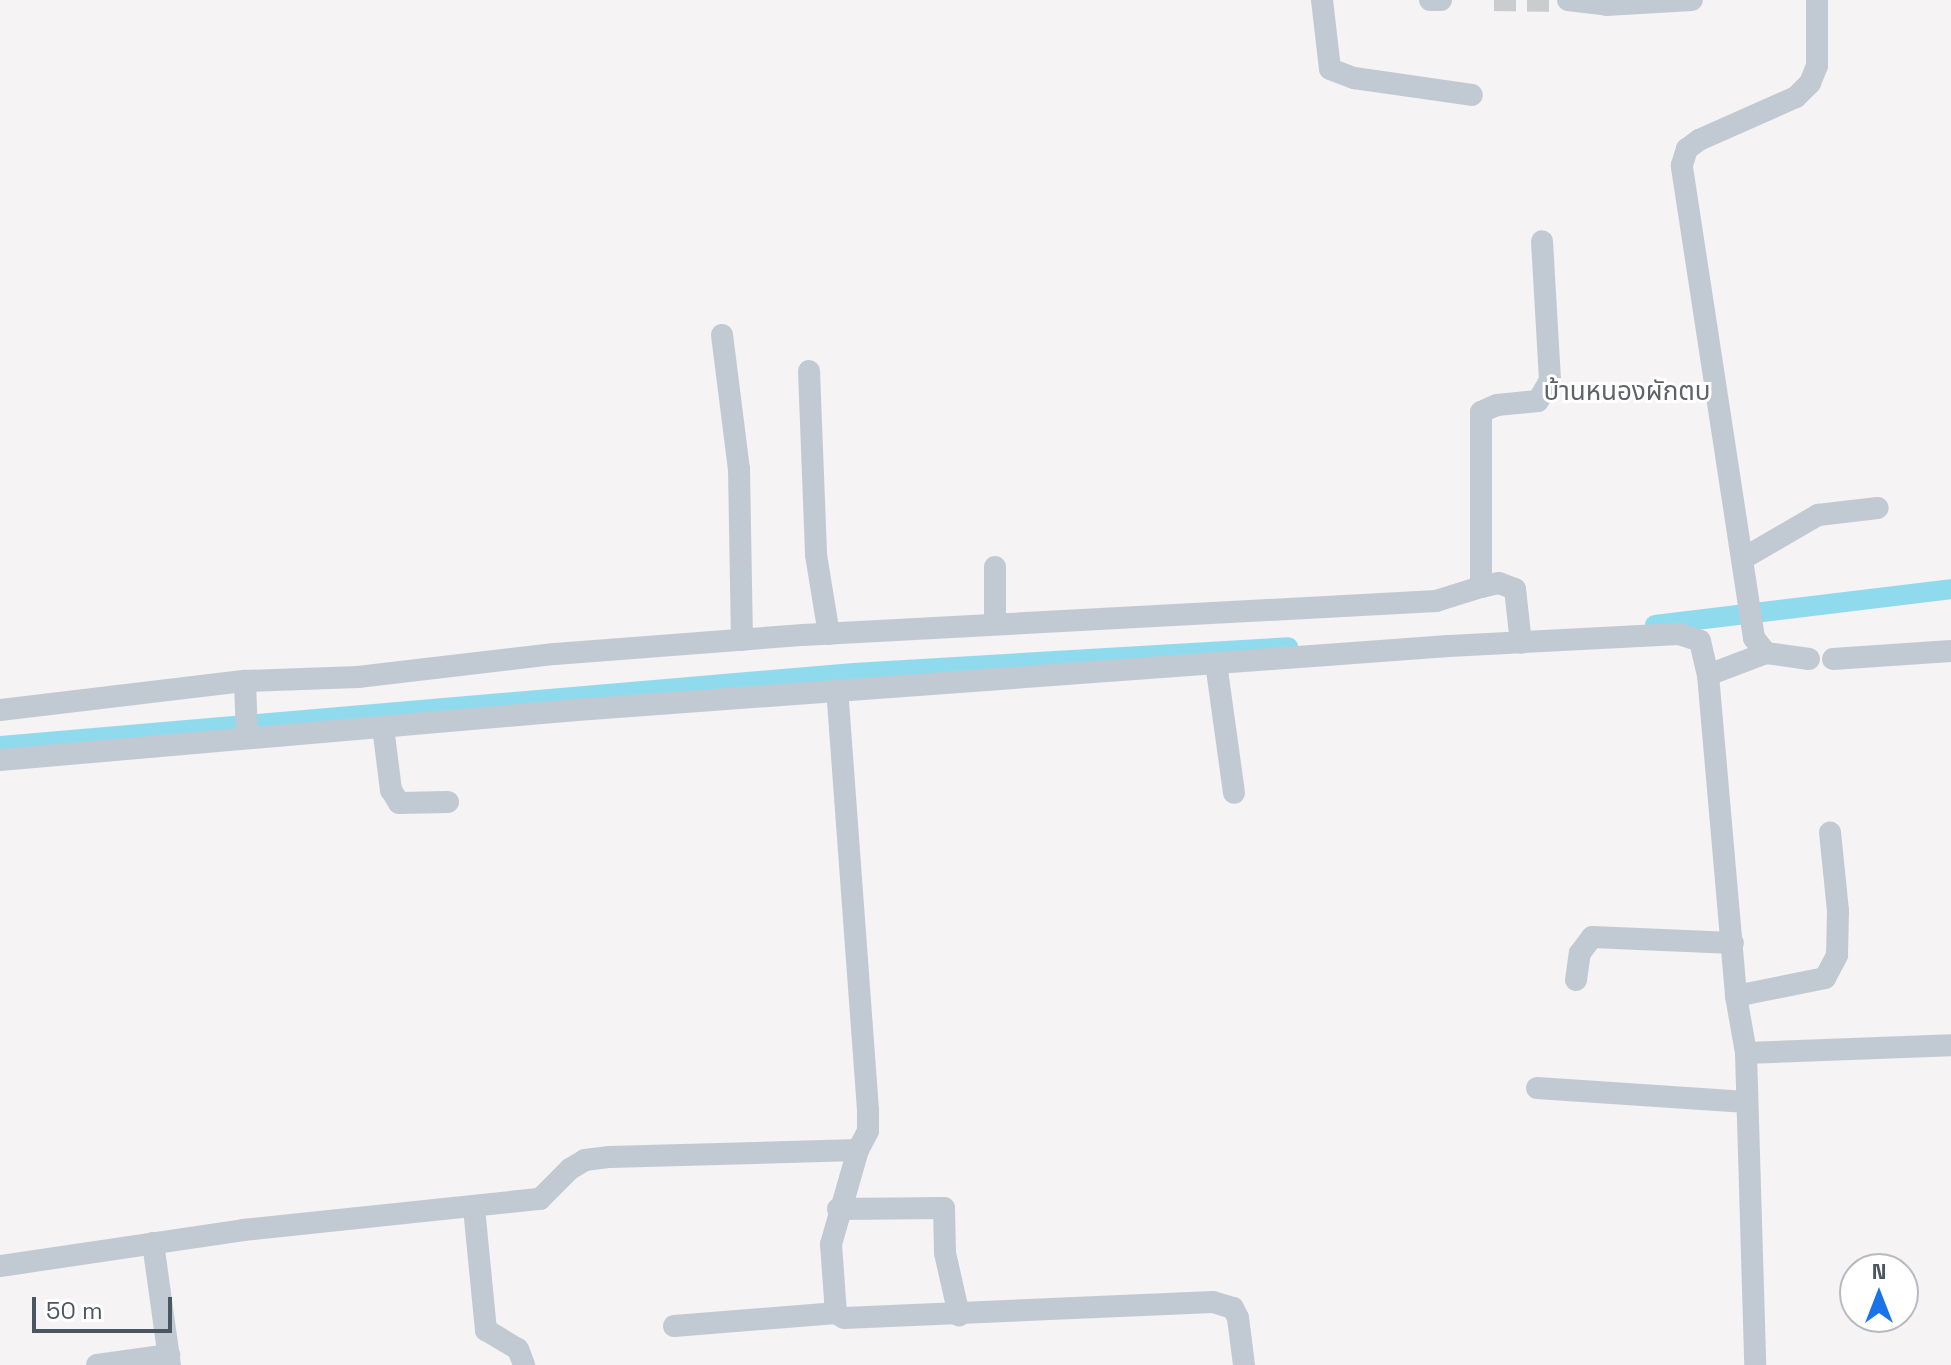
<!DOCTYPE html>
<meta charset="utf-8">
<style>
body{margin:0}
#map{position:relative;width:1951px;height:1365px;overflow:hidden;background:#f5f3f3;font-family:"Space Grotesk","Noto Sans Thai",sans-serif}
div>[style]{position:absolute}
.canal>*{height:20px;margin:-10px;padding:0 10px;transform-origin:10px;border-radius:10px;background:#90daee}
.minor-tunnel>*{height:22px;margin-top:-11px;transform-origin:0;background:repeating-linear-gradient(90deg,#caccce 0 22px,transparent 0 33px)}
.minor>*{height:22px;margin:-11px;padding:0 11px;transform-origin:11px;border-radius:11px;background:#c1cad2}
span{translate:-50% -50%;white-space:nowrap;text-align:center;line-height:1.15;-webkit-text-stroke:6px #fff;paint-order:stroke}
.quarter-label{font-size:26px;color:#5f6368}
.north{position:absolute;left:1839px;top:1253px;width:80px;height:80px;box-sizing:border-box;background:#fff;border:2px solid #b7bbc0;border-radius:50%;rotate:0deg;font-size:22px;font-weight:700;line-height:32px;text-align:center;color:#4a5661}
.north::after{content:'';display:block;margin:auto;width:28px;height:36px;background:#1a73e8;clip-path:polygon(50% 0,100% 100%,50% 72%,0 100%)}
.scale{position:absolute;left:32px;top:1297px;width:140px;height:36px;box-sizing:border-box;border:4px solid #4a5661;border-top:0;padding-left:10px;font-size:24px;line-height:28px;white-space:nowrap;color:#4a5661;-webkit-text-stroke:6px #fff;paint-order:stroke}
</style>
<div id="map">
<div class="canal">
<div style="left:1655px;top:625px;width:298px;rotate:-6.9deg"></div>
<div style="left:0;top:746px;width:857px;rotate:-4.89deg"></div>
<div style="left:854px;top:673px;width:435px;rotate:-3.4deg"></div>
</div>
<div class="minor-tunnel">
<div style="left:1494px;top:0;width:65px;rotate:0.9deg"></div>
</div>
<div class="minor">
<div style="left:1322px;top:0;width:69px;rotate:83.4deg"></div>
<div style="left:1330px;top:69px;width:26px;rotate:21deg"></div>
<div style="left:1354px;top:78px;width:119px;rotate:8.2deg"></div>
<div style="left:1430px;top:0;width:11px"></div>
<div style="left:1568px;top:0;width:38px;rotate:7deg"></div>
<div style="left:1606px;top:5px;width:86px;rotate:-3.3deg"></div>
<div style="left:722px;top:335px;width:135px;rotate:82.8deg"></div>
<div style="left:739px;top:469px;width:171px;rotate:89deg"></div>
<div style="left:809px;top:371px;width:184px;rotate:87.8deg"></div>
<div style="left:816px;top:555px;width:80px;rotate:80.7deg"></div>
<div style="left:1744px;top:558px;width:86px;rotate:-30.2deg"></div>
<div style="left:1818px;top:515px;width:60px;rotate:-6.7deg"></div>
<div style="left:995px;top:567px;width:57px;rotate:90deg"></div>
<div style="left:1481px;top:587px;width:18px;rotate:-13deg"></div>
<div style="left:1499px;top:583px;width:17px;rotate:21deg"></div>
<div style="left:1515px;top:589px;width:54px;rotate:83.7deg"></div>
<div style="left:1809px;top:659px;width:43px;rotate:-172.1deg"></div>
<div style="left:1766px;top:653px;width:19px;rotate:-129deg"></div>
<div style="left:1754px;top:638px;width:478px;rotate:-98.7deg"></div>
<div style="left:1682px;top:165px;width:17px;rotate:-73deg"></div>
<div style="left:1687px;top:149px;width:15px;rotate:-37deg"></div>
<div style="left:1699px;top:140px;width:106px;rotate:-23.9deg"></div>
<div style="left:1796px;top:97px;width:20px;rotate:-45deg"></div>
<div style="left:1810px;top:83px;width:18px;rotate:-68deg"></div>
<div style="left:1817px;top:66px;width:66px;rotate:-90deg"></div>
<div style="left:1833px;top:659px;width:118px;rotate:-3.9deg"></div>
<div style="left:1216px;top:663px;width:131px;rotate:82.1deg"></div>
<div style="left:1708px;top:675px;width:62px;rotate:-20.8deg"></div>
<div style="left:245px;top:681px;width:57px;rotate:88deg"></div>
<div style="left:0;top:710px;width:247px;rotate:-6.8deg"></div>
<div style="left:245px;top:681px;width:113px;rotate:-2deg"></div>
<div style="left:358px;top:677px;width:198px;rotate:-6.7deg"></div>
<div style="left:555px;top:654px;width:249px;rotate:-4.4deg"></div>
<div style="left:803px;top:635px;width:634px;rotate:-3.07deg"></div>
<div style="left:1436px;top:601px;width:47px;rotate:-17.3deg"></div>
<div style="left:1481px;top:587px;width:175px;rotate:-90deg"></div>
<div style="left:1481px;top:412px;width:17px;rotate:-24deg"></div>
<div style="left:1497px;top:405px;width:41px;rotate:-5.6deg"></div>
<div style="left:1538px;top:401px;width:24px;rotate:-60deg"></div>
<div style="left:1550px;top:380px;width:139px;rotate:-93.3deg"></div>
<div style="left:383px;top:727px;width:64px;rotate:82.8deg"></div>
<div style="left:391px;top:790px;width:15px;rotate:58deg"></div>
<div style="left:399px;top:803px;width:49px;rotate:-1.2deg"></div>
<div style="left:0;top:760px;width:579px;rotate:-4.95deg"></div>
<div style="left:577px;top:710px;width:874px;rotate:-4.2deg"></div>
<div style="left:1449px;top:646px;width:230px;rotate:-3deg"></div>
<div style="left:1679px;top:634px;width:22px;rotate:18deg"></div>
<div style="left:1700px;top:641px;width:35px;rotate:77deg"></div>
<div style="left:1708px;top:675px;width:322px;rotate:85deg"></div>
<div style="left:1736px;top:996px;width:58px;rotate:80deg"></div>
<div style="left:1746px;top:1053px;width:312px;rotate:88.3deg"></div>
<div style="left:1576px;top:980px;width:27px;rotate:-82deg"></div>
<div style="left:1580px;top:953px;width:20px;rotate:-53deg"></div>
<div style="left:1592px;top:937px;width:141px;rotate:2.4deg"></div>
<div style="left:1736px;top:996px;width:91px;rotate:-11.4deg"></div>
<div style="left:1825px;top:978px;width:26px;rotate:-62deg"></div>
<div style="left:1837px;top:955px;width:44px;rotate:-88.7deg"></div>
<div style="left:1838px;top:911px;width:79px;rotate:-95.8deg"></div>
<div style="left:1746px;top:1053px;width:205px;rotate:-2.2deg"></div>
<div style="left:1537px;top:1088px;width:210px;rotate:3.8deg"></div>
<div style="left:858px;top:1150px;width:98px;rotate:106deg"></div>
<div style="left:831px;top:1244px;width:69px;rotate:85.9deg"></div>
<div style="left:836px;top:1313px;width:9px;rotate:32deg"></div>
<div style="left:844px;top:1318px;width:369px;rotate:-2.5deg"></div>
<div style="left:1213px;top:1302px;width:21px;rotate:17deg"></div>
<div style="left:1233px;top:1308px;width:11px;rotate:63deg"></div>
<div style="left:1238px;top:1318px;width:47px;rotate:82.7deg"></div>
<div style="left:474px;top:1208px;width:123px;rotate:84.4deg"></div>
<div style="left:486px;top:1330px;width:37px;rotate:31deg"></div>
<div style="left:518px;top:1349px;width:17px;rotate:69deg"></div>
<div style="left:838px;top:1209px;width:106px;rotate:-0.5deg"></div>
<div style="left:944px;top:1208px;width:45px;rotate:88.7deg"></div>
<div style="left:945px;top:1253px;width:64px;rotate:77.3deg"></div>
<div style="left:153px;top:1243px;width:123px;rotate:82.1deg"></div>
<div style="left:0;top:1266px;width:246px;rotate:-8.4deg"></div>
<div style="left:243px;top:1230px;width:299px;rotate:-6deg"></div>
<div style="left:540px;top:1199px;width:42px;rotate:-45deg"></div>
<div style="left:570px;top:1169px;width:17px;rotate:-31deg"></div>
<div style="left:585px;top:1160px;width:25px;rotate:-7deg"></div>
<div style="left:610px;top:1157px;width:248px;rotate:-1.6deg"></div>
<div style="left:858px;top:1150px;width:21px;rotate:-62deg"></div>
<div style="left:868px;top:1131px;width:21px;rotate:-90deg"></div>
<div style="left:868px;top:1110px;width:421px;rotate:-94.2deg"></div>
<div style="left:674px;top:1326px;width:163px;rotate:-4.6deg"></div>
<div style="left:97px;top:1365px;width:73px;rotate:-7.9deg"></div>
</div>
<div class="quarter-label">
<span style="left:1627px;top:392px">บ้านหนองผักตบ</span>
</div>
<div class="north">N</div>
<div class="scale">50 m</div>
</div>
